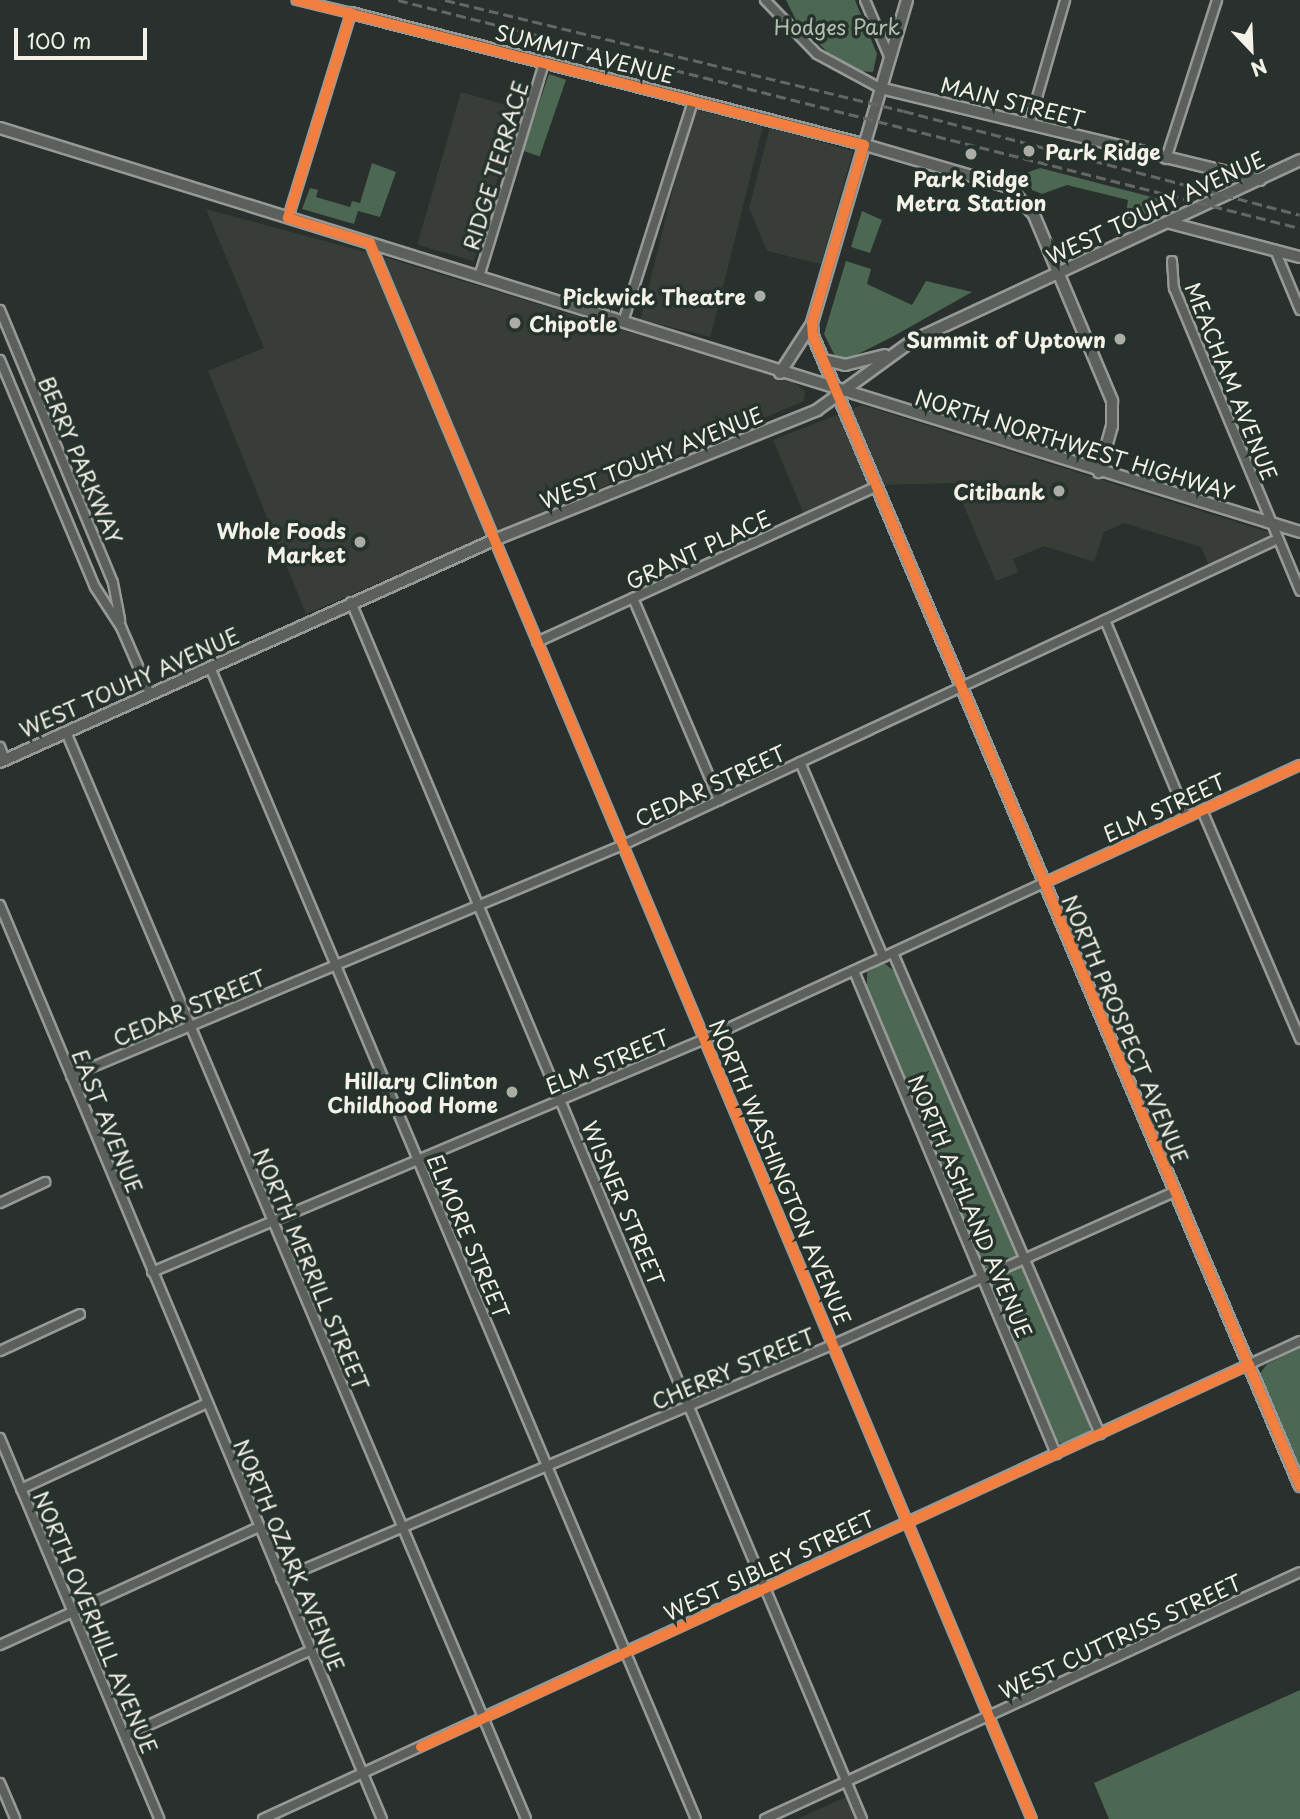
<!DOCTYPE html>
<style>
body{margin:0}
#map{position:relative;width:1300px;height:1819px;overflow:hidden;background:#29302d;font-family:"Playpen Sans",sans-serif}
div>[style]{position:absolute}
.built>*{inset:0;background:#383e37;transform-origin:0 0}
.green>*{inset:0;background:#4c6752;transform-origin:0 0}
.roads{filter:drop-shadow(2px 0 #969996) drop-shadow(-2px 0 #969996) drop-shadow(0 2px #969996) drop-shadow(0 -2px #969996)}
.street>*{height:8px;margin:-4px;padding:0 4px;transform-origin:4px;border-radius:4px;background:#5c605c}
.secondary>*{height:10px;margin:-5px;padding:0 5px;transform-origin:5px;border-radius:5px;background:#5c605c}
.rail>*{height:2.5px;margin-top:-1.25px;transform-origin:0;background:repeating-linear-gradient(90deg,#646764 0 10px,transparent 0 15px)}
.cycleway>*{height:10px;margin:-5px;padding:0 5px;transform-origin:5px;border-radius:5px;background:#f27e40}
.dots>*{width:19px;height:19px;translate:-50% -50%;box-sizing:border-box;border:4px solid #26332d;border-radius:50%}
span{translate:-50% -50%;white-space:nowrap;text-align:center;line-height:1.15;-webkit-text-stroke:7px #26332d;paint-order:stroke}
.park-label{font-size:21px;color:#b3bdae}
.street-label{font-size:21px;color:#f4f1e8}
.poi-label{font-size:21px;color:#f4f1e8;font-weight:700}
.left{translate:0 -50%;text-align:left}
.right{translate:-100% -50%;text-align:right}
.north{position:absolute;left:1216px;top:14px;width:70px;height:70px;-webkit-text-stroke:5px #26332d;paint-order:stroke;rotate:157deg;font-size:19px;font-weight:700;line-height:28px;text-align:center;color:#f4f1e8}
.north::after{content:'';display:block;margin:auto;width:24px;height:32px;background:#f4f1e8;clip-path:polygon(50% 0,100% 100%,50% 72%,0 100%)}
.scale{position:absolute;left:14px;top:28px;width:133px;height:32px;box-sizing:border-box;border:4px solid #f4f1e8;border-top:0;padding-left:9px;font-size:21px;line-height:24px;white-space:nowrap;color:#f4f1e8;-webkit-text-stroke:5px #26332d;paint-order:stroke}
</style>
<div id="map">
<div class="built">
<div style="left:461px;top:92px;width:59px;height:159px;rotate:16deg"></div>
<div style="left:693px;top:109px;width:72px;height:217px;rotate:14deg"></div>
<div style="clip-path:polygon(770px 127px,853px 151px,821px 264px,767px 251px,749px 208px)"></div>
<div style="clip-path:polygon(206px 209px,384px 257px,793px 382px,805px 391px,804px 401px,306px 614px,208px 371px,264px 348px)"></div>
<div style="clip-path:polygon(862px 405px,1274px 534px,1277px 543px,1212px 572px,1201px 547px,1124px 523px,1104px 532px,1094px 562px,1044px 546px,1013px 559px,1018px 572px,996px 581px,954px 483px,881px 485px,804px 514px,773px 440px)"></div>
<div style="clip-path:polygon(846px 1797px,855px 1819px,797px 1819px)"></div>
</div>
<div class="green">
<div style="clip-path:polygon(786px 0,855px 0,877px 54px,873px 72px,857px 71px,830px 55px,796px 20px)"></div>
<div style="left:549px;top:74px;width:18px;height:81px;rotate:19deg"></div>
<div style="clip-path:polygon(372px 163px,396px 172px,380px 217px,358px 211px,354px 224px,302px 209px,310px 188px,318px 190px,316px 197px,350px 207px,352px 201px,360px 203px)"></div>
<div style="clip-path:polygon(1040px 168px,1171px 202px,1133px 220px,1125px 218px,1128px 200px,1067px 185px,1042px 194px,1032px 190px,1026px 173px)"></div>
<div style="clip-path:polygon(862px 211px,882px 220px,870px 253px,851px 247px)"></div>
<div style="clip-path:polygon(846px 261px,871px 269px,867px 284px,912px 305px,926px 281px,972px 292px,892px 337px,844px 361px,837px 360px,824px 334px)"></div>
<div style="clip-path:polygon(884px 963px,898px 974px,1091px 1426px,1089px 1432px,1064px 1444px,1057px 1442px,867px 991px,867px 972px)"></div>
<div style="clip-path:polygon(1300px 1348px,1300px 1467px,1259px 1375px,1267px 1364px)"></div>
<div style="clip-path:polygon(1300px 1690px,1300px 1819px,1109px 1819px,1094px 1783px)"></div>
</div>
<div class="roads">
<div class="street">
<div style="left:765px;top:0;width:75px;rotate:46.1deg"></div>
<div style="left:817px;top:54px;width:72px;rotate:28.4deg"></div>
<div style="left:865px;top:0;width:61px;rotate:66.8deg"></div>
<div style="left:1029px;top:125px;width:130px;rotate:-73.9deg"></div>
<div style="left:1166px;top:159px;width:167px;rotate:-72.2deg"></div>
<div style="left:288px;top:218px;width:214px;rotate:-72.9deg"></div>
<div style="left:351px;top:13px;width:56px;rotate:-166.5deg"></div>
<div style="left:370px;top:243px;width:1709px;rotate:67.22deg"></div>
<div style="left:1275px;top:250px;width:65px;rotate:67.4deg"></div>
<div style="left:1172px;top:261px;width:27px;rotate:86deg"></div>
<div style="left:1174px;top:288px;width:328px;rotate:67.4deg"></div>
<div style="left:479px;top:277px;width:224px;rotate:-73.1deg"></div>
<div style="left:0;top:310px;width:295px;rotate:67.5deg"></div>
<div style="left:113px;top:583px;width:38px;rotate:79deg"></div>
<div style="left:623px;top:322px;width:232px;rotate:-72.4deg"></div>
<div style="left:0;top:360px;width:246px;rotate:67.3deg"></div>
<div style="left:95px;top:587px;width:48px;rotate:57deg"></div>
<div style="left:121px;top:627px;width:73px;rotate:66.6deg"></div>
<div style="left:633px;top:598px;width:220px;rotate:66.9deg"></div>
<div style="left:351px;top:602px;width:1320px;rotate:67.22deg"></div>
<div style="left:1105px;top:620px;width:213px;rotate:67.4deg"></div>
<div style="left:537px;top:642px;width:370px;rotate:-24.6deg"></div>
<div style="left:210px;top:667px;width:1250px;rotate:67.13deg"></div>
<div style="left:66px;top:732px;width:1180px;rotate:67.06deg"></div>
<div style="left:0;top:747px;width:14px;rotate:69deg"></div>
<div style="left:800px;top:762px;width:212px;rotate:66.9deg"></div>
<div style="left:1202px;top:810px;width:249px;rotate:66.8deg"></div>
<div style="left:0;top:905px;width:991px;rotate:67.32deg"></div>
<div style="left:893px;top:953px;width:524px;rotate:66.72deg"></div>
<div style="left:854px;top:971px;width:524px;rotate:67.3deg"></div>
<div style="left:71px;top:1076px;width:598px;rotate:-22.71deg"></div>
<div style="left:623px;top:845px;width:723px;rotate:-25.04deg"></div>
<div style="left:0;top:1203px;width:50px;rotate:-25deg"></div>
<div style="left:152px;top:1272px;width:600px;rotate:-22.85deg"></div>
<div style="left:705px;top:1039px;width:655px;rotate:-24.73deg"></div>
<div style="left:0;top:1351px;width:88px;rotate:-24.8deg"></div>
<div style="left:0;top:1438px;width:413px;rotate:67.3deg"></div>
<div style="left:21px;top:1489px;width:205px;rotate:-24.8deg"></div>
<div style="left:281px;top:1579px;width:599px;rotate:-23.01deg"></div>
<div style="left:832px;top:1345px;width:375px;rotate:-24.1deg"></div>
<div style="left:0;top:1645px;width:285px;rotate:-24.5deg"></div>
<div style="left:125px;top:1736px;width:205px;rotate:-24.8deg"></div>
<div style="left:0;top:1783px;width:39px;rotate:67deg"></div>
<div style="left:263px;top:1819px;width:1142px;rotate:-24.75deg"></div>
<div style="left:765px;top:1819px;width:589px;rotate:-24.78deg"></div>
</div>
<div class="secondary">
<div style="left:907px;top:0;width:337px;rotate:106.4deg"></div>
<div style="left:812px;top:323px;width:13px;rotate:86deg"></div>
<div style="left:813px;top:336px;width:1249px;rotate:67.05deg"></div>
<div style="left:351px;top:13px;width:520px;rotate:14.36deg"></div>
<div style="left:855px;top:142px;width:160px;rotate:16.3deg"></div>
<div style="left:1009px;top:187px;width:38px;rotate:48deg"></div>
<div style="left:1034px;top:215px;width:202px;rotate:67.2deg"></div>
<div style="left:1112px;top:401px;width:25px;rotate:90deg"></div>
<div style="left:1112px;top:426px;width:48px;rotate:105.8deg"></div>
<div style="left:880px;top:88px;width:391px;rotate:13.6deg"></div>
<div style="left:0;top:128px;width:1361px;rotate:17.26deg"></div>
<div style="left:1170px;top:223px;width:134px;rotate:14.7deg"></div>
<div style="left:824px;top:360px;width:22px;rotate:13deg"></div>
<div style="left:845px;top:365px;width:41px;rotate:-14deg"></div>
<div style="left:780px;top:373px;width:57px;rotate:-57.1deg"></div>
<div style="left:0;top:762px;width:542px;rotate:-24.2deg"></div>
<div style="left:494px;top:540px;width:348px;rotate:-21.9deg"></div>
<div style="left:817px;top:410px;width:117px;rotate:-36deg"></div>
<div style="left:912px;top:341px;width:428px;rotate:-25deg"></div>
</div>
</div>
<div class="rail">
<div style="left:398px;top:0;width:930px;rotate:14.19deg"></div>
<div style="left:445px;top:0;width:472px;rotate:13.6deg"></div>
<div style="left:904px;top:111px;width:409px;rotate:14.7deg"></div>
</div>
<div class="cycleway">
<div style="left:297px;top:0;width:585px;rotate:14.34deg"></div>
<div style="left:864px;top:145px;width:185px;rotate:106.3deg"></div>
<div style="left:812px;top:323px;width:13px;rotate:86deg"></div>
<div style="left:813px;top:336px;width:1249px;rotate:67.05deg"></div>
<div style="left:351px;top:13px;width:214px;rotate:107.1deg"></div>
<div style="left:288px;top:218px;width:86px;rotate:17deg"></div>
<div style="left:370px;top:243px;width:1709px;rotate:67.22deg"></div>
<div style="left:1044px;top:883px;width:282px;rotate:-24.7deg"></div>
<div style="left:421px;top:1747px;width:912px;rotate:-24.77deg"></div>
</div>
<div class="dots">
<div style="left:1029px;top:151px;background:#adada7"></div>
<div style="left:971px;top:154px;background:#adada7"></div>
<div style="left:760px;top:296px;background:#adada7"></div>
<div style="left:515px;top:323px;background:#adada7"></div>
<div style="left:1120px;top:339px;background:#adada7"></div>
<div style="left:1059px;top:491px;background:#adada7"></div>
<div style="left:360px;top:542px;background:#adada7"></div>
<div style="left:512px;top:1092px;background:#adada7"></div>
</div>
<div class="park-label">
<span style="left:837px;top:26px">Hodges Park</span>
</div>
<div class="street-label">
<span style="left:585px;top:53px;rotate:14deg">SUMMIT AVENUE</span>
<span style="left:1013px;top:101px;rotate:14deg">MAIN STREET</span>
<span style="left:495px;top:165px;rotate:-73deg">RIDGE TERRACE</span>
<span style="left:1155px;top:207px;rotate:-25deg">WEST TOUHY AVENUE</span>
<span style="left:1232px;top:381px;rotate:68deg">MEACHAM AVENUE</span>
<span style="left:1075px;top:444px;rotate:17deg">NORTH NORTHWEST HIGHWAY</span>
<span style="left:651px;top:457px;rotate:-22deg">WEST TOUHY AVENUE</span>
<span style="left:81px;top:460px;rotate:67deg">BERRY PARKWAY</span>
<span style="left:698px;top:549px;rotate:-25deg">GRANT PLACE</span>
<span style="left:129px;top:682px;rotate:-24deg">WEST TOUHY AVENUE</span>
<span style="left:710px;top:785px;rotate:-25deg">CEDAR STREET</span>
<span style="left:1164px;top:807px;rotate:-25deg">ELM STREET</span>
<span style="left:189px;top:1007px;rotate:-23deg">CEDAR STREET</span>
<span style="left:1126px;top:1029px;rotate:67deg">NORTH PROSPECT AVENUE</span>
<span style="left:607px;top:1061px;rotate:-23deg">ELM STREET</span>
<span style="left:108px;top:1121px;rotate:68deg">EAST AVENUE</span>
<span style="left:781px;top:1172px;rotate:67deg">NORTH WASHINGTON AVENUE</span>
<span style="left:624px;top:1203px;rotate:67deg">WISNER STREET</span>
<span style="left:971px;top:1206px;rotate:67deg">NORTH ASHLAND AVENUE</span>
<span style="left:469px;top:1236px;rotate:67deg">ELMORE STREET</span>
<span style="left:312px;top:1269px;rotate:67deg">NORTH MERRILL STREET</span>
<span style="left:733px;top:1368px;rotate:-23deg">CHERRY STREET</span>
<span style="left:290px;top:1555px;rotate:67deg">NORTH OZARK AVENUE</span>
<span style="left:769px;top:1565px;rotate:-25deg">WEST SIBLEY STREET</span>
<span style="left:96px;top:1622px;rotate:67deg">NORTH OVERHILL AVENUE</span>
<span style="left:1120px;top:1636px;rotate:-25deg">WEST CUTTRISS STREET</span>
</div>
<div class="poi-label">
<span class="left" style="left:1045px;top:151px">Park Ridge</span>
<span style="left:971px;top:190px">Park Ridge<br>Metra Station</span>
<span class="right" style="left:746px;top:296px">Pickwick Theatre</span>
<span class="left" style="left:529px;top:323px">Chipotle</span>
<span class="right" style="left:1106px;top:339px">Summit of Uptown</span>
<span class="right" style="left:1045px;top:491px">Citibank</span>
<span class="right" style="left:346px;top:542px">Whole Foods<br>Market</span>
<span class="right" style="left:498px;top:1092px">Hillary Clinton<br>Childhood Home</span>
</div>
<div class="north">N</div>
<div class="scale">100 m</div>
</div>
